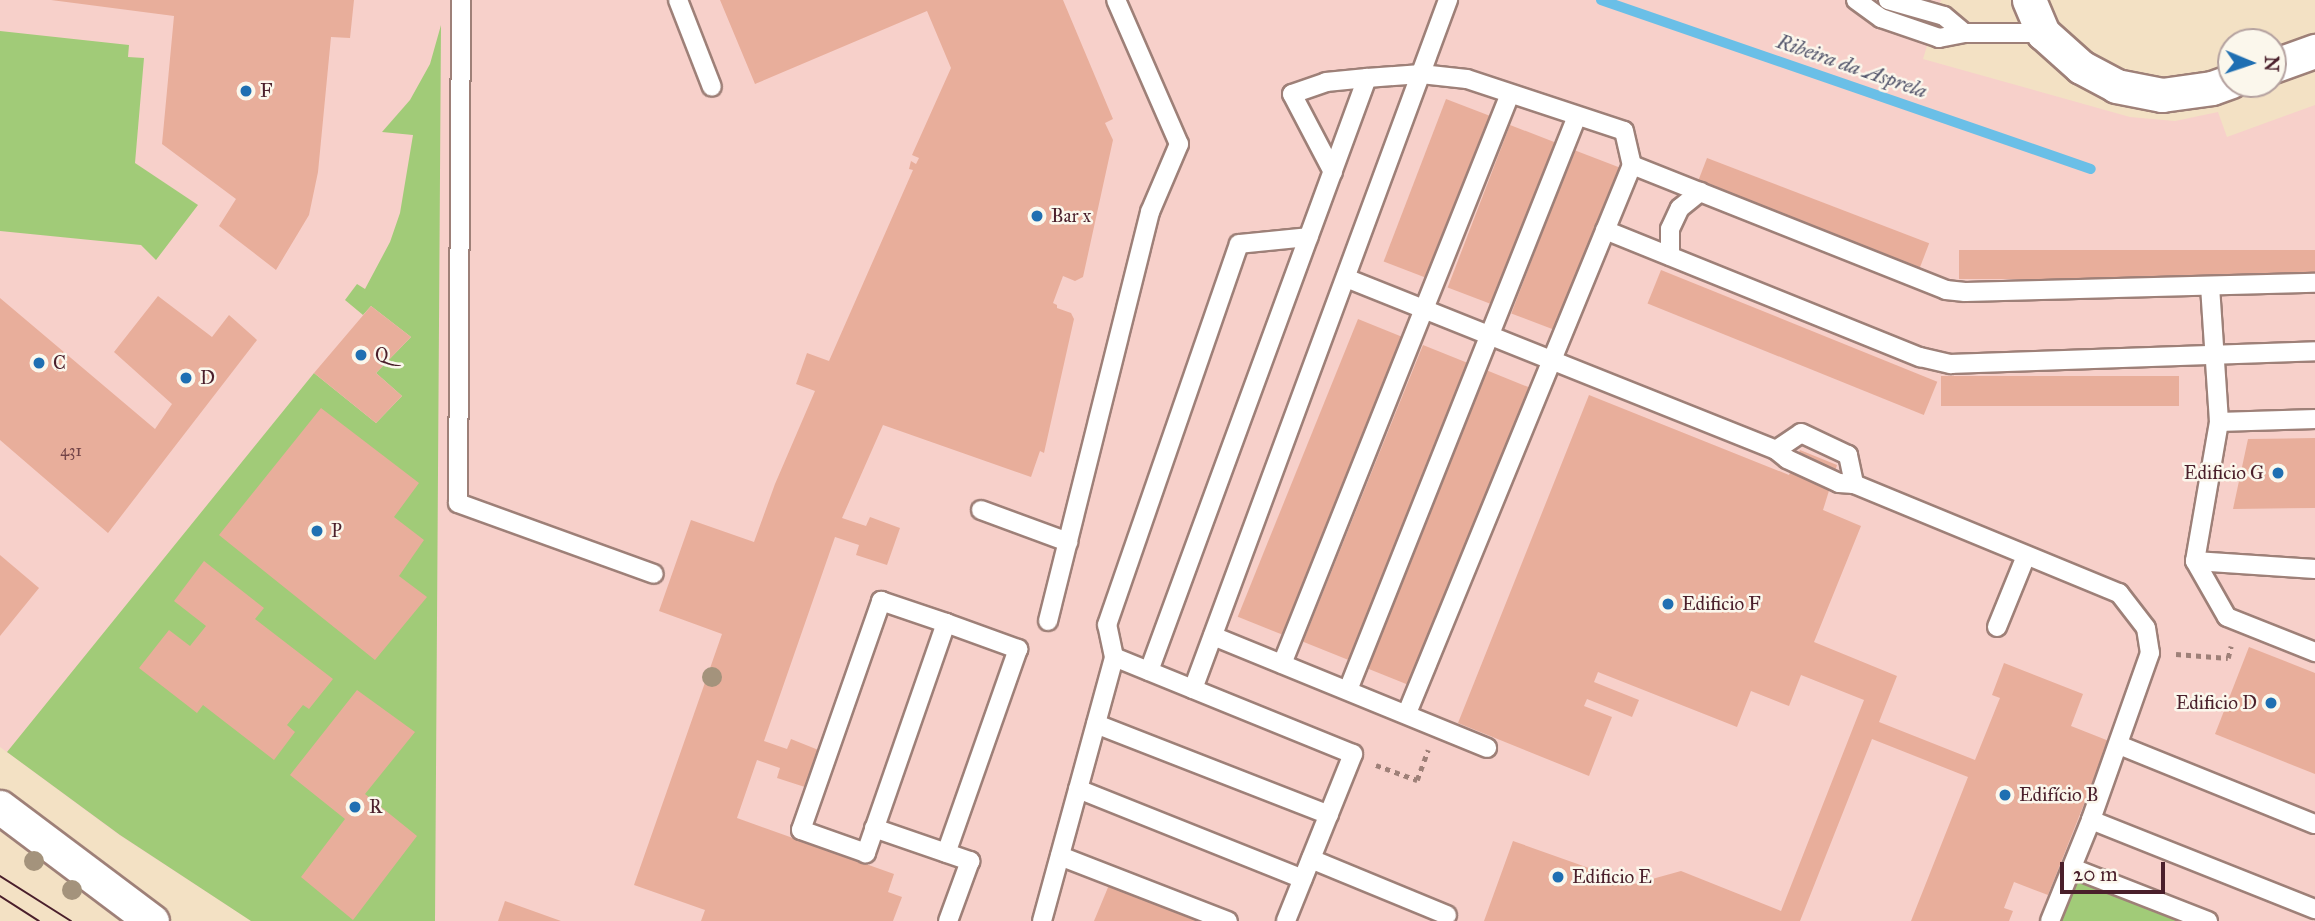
<!DOCTYPE html>
<meta charset="utf-8">
<style>
body{margin:0}
#map{position:relative;width:2315px;height:921px;overflow:hidden;background:#f3e1c4;font-family:"IM FELL Great Primer",serif}
div>[style]{position:absolute}
.built>*{inset:0;background:#f7d0ca}
.green>*{inset:0;background:#a1cb78}
.stream>*{height:10px;margin:-5px;padding:0 5px;transform-origin:5px;border-radius:5px;background:#6abfe7}
.building>*{inset:0;background:#e8ae9b;transform-origin:0 0}
.path>*{height:4.5px;margin-top:-2.25px;transform-origin:0;background:repeating-linear-gradient(90deg,#9e8078 0 5px,transparent 0 10px)}
.roads{filter:drop-shadow(2px 0 #9e8078) drop-shadow(-2px 0 #9e8078) drop-shadow(0 2px #9e8078) drop-shadow(0 -2px #9e8078)}
.service>*{height:18px;margin:-9px;padding:0 9px;transform-origin:9px;border-radius:9px;background:#fff}
.minor>*{height:33px;margin:-16.5px;padding:0 16.5px;transform-origin:16.5px;border-radius:16.5px;background:#fff}
.tram>*{height:2px;margin:-1px;padding:0 1px;transform-origin:1px;border-radius:1px;background:#4a1f2b}
.trees>*{width:20px;height:20px;margin:-10px;border-radius:50%;background:#a4937c}
.dots>*{width:19px;height:19px;translate:-50% -50%;box-sizing:border-box;border:4px solid #fbf7ec;border-radius:50%}
span{translate:-50% -50%;white-space:nowrap;text-align:center;line-height:1.15;-webkit-text-stroke:5px #fbf7ec;paint-order:stroke}
.number-label{font-size:16px;color:#724347}
.number-label span{-webkit-text-stroke-width:0}
.poi-label{font-size:19px;color:#4a1f2b}
.left{translate:0 -50%;text-align:left}
.right{translate:-100% -50%;text-align:right}
.water-label{font-size:21px;color:#55576d;font-style:italic}
.north{position:absolute;left:2217px;top:28px;width:70px;height:70px;box-sizing:border-box;background:#fbf7ec;border:2px solid #b4a19f;border-radius:50%;rotate:92deg;font-size:19px;font-weight:700;line-height:28px;text-align:center;color:#4a1f2b}
.north::after{content:'';display:block;margin:auto;width:24px;height:32px;background:#1f6fb2;clip-path:polygon(50% 0,100% 100%,50% 72%,0 100%)}
.scale{position:absolute;left:2060px;top:862px;width:105px;height:32px;box-sizing:border-box;border:4px solid #4a1f2b;border-top:0;padding-left:9px;font-size:21px;line-height:24px;white-space:nowrap;color:#4a1f2b;-webkit-text-stroke:5px #fbf7ec;paint-order:stroke}
</style>
<div id="map">
<div class="built">
<div style="clip-path:polygon(0 0,1941px 0,1923px 59px,2130px 117px,2175px 121px,2218px 112px,2227px 137px,2315px 105px,2315px 921px,251px 921px,119px 835px,0 747px)"></div>
</div>
<div class="green">
<div style="clip-path:polygon(441px 25px,435px 921px,251px 921px,120px 835px,7px 752px,314px 373px,376px 423px,402px 396px,376px 373px,411px 337px,371px 306px,363px 315px,345px 300px,357px 284px,365px 289px,390px 242px,400px 213px,413px 135px,382px 132px,410px 100px,430px 64px)"></div>
<div style="clip-path:polygon(0 31px,129px 45px,128px 57px,144px 58px,135px 163px,198px 205px,156px 260px,141px 245px,0 231px)"></div>
<div style="clip-path:polygon(2072px 868px,2208px 921px,2050px 921px)"></div>
</div>
<div class="stream">
<div style="left:1601px;top:0;width:518px;rotate:19.03deg"></div>
</div>
<div class="building">
<div style="clip-path:polygon(51px 0,354px 0,350px 38px,331px 37px,318px 172px,309px 215px,276px 270px,219px 226px,236px 199px,162px 144px,174px 16px)"></div>
<div style="clip-path:polygon(720px 0,1063px 0,1113px 119px,1105px 123px,1113px 140px,1083px 277px,1075px 281px,1063px 276px,1053px 303px,1057px 305px,1057px 308px,1071px 313px,1074px 319px,1044px 453px,1040px 451px,1031px 477px,883px 425px,842px 518px,866px 526px,870px 517px,900px 528px,887px 565px,856px 555px,859px 545px,835px 537px,764px 741px,787px 749px,791px 739px,821px 751px,808px 788px,777px 778px,780px 768px,757px 760px,737px 818px,894px 874px,888px 892px,902px 897px,893px 921px,701px 921px,705px 910px,634px 885px,722px 634px,659px 611px,691px 520px,754px 542px,775px 484px,815px 391px,796px 384px,807px 353px,829px 361px,913px 170px,909px 169px,911px 161px,916px 164px,919px 158px,912px 155px,951px 68px,927px 11px,755px 84px)"></div>
<div style="left:1446px;top:99px;width:53px;height:174px;rotate:21deg"></div>
<div style="left:1510px;top:125px;width:50px;height:174px;rotate:21deg"></div>
<div style="left:1574px;top:150px;width:53px;height:175px;rotate:21deg"></div>
<div style="left:1707px;top:158px;width:238px;height:30px;rotate:21deg"></div>
<div style="left:2315px;top:250px;width:29px;height:356px;rotate:90deg"></div>
<div style="left:1661px;top:270px;width:298px;height:36px;rotate:22deg"></div>
<div style="clip-path:polygon(158px 296px,212px 337px,229px 315px,257px 340px,108px 533px,0 440px,0 298px,155px 429px,172px 404px,114px 352px)"></div>
<div style="clip-path:polygon(371px 306px,411px 337px,376px 373px,402px 396px,376px 423px,314px 373px)"></div>
<div style="left:1358px;top:319px;width:54px;height:321px;rotate:22deg"></div>
<div style="left:1423px;top:345px;width:51px;height:320px;rotate:22deg"></div>
<div style="left:1486px;top:370px;width:53px;height:321px;rotate:22deg"></div>
<div style="left:2179px;top:376px;width:30px;height:238px;rotate:90deg"></div>
<div style="clip-path:polygon(1589px 395px,1789px 475px,1800px 450px,1837px 465px,1823px 510px,1861px 526px,1814px 642px,1897px 676px,1879px 722px,1975px 760px,2000px 698px,1992px 695px,2004px 663px,2083px 694px,2071px 726px,2109px 741px,2048px 895px,2014px 882px,2004px 908px,2013px 911px,2009px 921px,1911px 921px,1968px 777px,1872px 739px,1800px 921px,1484px 921px,1513px 841px,1634px 884px,1681px 871px,1781px 911px,1864px 700px,1801px 675px,1789px 706px,1751px 691px,1737px 727px,1598px 672px,1594px 682px,1639px 700px,1632px 717px,1587px 699px,1584px 706px,1612px 717px,1589px 776px,1458px 723px)"></div>
<div style="clip-path:polygon(321px 408px,419px 483px,394px 517px,424px 540px,399px 576px,427px 597px,375px 660px,219px 535px)"></div>
<div style="clip-path:polygon(2315px 438px,2315px 508px,2233px 509px,2248px 439px)"></div>
<div style="clip-path:polygon(0 555px,39px 588px,0 636px)"></div>
<div style="clip-path:polygon(204px 561px,264px 608px,255px 619px,333px 679px,309px 709px,303px 705px,287px 725px,295px 732px,274px 760px,203px 705px,197px 713px,139px 668px,169px 630px,190px 646px,206px 626px,174px 601px)"></div>
<div style="clip-path:polygon(2249px 647px,2315px 673px,2315px 774px,2215px 734px)"></div>
<div style="clip-path:polygon(357px 690px,415px 732px,365px 794px,417px 836px,353px 920px,301px 877px,345px 819px,290px 775px)"></div>
<div style="clip-path:polygon(1109px 885px,1200px 921px,1094px 921px)"></div>
<div style="clip-path:polygon(505px 901px,561px 921px,498px 921px)"></div>
</div>
<div class="path">
<div style="left:2176px;top:654px;width:52px;rotate:4.4deg"></div>
<div style="left:2228px;top:658px;width:12px;rotate:-76deg"></div>
<div style="left:1376px;top:765px;width:44px;rotate:20.1deg"></div>
<div style="left:1417px;top:780px;width:32px;rotate:-70deg"></div>
</div>
<div class="roads">
<div class="service">
<div style="left:461px;top:0;width:503px;rotate:90.34deg"></div>
<div style="left:458px;top:503px;width:208px;rotate:19.9deg"></div>
<div style="left:678px;top:0;width:93px;rotate:68.7deg"></div>
<div style="left:1856px;top:0;width:31px;rotate:36deg"></div>
<div style="left:1881px;top:18px;width:61px;rotate:19deg"></div>
<div style="left:1939px;top:38px;width:25px;rotate:-11deg"></div>
<div style="left:1964px;top:33px;width:79px"></div>
<div style="left:1888px;top:0;width:58px;rotate:15.9deg"></div>
<div style="left:1944px;top:16px;width:26px;rotate:40deg"></div>
<div style="left:1632px;top:165px;width:338px;rotate:21.7deg"></div>
<div style="left:1946px;top:290px;width:19px;rotate:6deg"></div>
<div style="left:1965px;top:292px;width:350px;rotate:-1.5deg"></div>
<div style="left:1333px;top:172px;width:88px;rotate:-117.7deg"></div>
<div style="left:1292px;top:94px;width:36px;rotate:-19deg"></div>
<div style="left:1326px;top:82px;width:41px;rotate:-5.6deg"></div>
<div style="left:1605px;top:230px;width:340px;rotate:22deg"></div>
<div style="left:1920px;top:357px;width:32px;rotate:13deg"></div>
<div style="left:1951px;top:364px;width:364px;rotate:-2deg"></div>
<div style="left:1670px;top:256px;width:27px;rotate:-90deg"></div>
<div style="left:1670px;top:229px;width:23px;rotate:-65deg"></div>
<div style="left:1680px;top:208px;width:26px;rotate:-39deg"></div>
<div style="left:1346px;top:278px;width:463px;rotate:21.8deg"></div>
<div style="left:1776px;top:450px;width:14px;rotate:39deg"></div>
<div style="left:1787px;top:459px;width:57px;rotate:24.8deg"></div>
<div style="left:1839px;top:483px;width:15px;rotate:4deg"></div>
<div style="left:1854px;top:484px;width:287px;rotate:22.4deg"></div>
<div style="left:2119px;top:593px;width:44px;rotate:52.4deg"></div>
<div style="left:2146px;top:628px;width:25px;rotate:81deg"></div>
<div style="left:2150px;top:653px;width:177px;rotate:109.5deg"></div>
<div style="left:2091px;top:820px;width:109px;rotate:112.1deg"></div>
<div style="left:2210px;top:286px;width:136px;rotate:86.2deg"></div>
<div style="left:2219px;top:422px;width:141px;rotate:99.8deg"></div>
<div style="left:2195px;top:561px;width:64px;rotate:60.3deg"></div>
<div style="left:2227px;top:617px;width:95px;rotate:21.7deg"></div>
<div style="left:2219px;top:422px;width:96px;rotate:-1.8deg"></div>
<div style="left:1776px;top:450px;width:30px;rotate:-34deg"></div>
<div style="left:1801px;top:433px;width:52px;rotate:25.1deg"></div>
<div style="left:1848px;top:455px;width:30px;rotate:78deg"></div>
<div style="left:981px;top:510px;width:93px;rotate:20.2deg"></div>
<div style="left:2195px;top:561px;width:120px;rotate:3.8deg"></div>
<div style="left:1048px;top:621px;width:422px;rotate:-76deg"></div>
<div style="left:1150px;top:212px;width:74px;rotate:-66.9deg"></div>
<div style="left:1179px;top:144px;width:157px;rotate:-113.6deg"></div>
<div style="left:946px;top:623px;width:244px;rotate:109.2deg"></div>
<div style="left:866px;top:853px;width:69px;rotate:-160.5deg"></div>
<div style="left:801px;top:830px;width:243px;rotate:-70.7deg"></div>
<div style="left:881px;top:601px;width:69px;rotate:18.7deg"></div>
<div style="left:946px;top:623px;width:77px;rotate:19.9deg"></div>
<div style="left:1018px;top:649px;width:216px;rotate:109.4deg"></div>
<div style="left:1997px;top:627px;width:77px;rotate:-67.8deg"></div>
<div style="left:1213px;top:636px;width:296px;rotate:22.2deg"></div>
<div style="left:1114px;top:657px;width:258px;rotate:22.1deg"></div>
<div style="left:1353px;top:754px;width:180px;rotate:111.9deg"></div>
<div style="left:1282px;top:664px;width:614px;rotate:-68.2deg"></div>
<div style="left:1149px;top:671px;width:632px;rotate:-69.82deg"></div>
<div style="left:1367px;top:78px;width:54px;rotate:-4.2deg"></div>
<div style="left:1421px;top:74px;width:46px;rotate:6.2deg"></div>
<div style="left:1467px;top:79px;width:165px;rotate:18.3deg"></div>
<div style="left:1624px;top:131px;width:35px;rotate:77deg"></div>
<div style="left:1632px;top:165px;width:592px;rotate:112.32deg"></div>
<div style="left:1193px;top:689px;width:735px;rotate:-69.69deg"></div>
<div style="left:1348px;top:690px;width:618px;rotate:-68.25deg"></div>
<div style="left:1096px;top:724px;width:250px;rotate:21.3deg"></div>
<div style="left:2119px;top:745px;width:211px;rotate:22deg"></div>
<div style="left:1078px;top:789px;width:242px;rotate:21.8deg"></div>
<div style="left:2091px;top:820px;width:241px;rotate:21.7deg"></div>
<div style="left:874px;top:828px;width:102px;rotate:19deg"></div>
<div style="left:970px;top:861px;width:64px;rotate:110.1deg"></div>
<div style="left:1060px;top:856px;width:180px;rotate:21.2deg"></div>
<div style="left:1311px;top:859px;width:147px;rotate:22.4deg"></div>
<div style="left:2072px;top:868px;width:146px;rotate:21.3deg"></div>
<div style="left:1042px;top:921px;width:274px;rotate:-74.7deg"></div>
<div style="left:1114px;top:657px;width:33px;rotate:-102deg"></div>
<div style="left:1107px;top:625px;width:403px;rotate:-70.9deg"></div>
<div style="left:1239px;top:244px;width:70px;rotate:-5.7deg"></div>
</div>
<div class="minor">
<div style="left:2029px;top:0;width:36px;rotate:67deg"></div>
<div style="left:2043px;top:33px;width:51px;rotate:41.8deg"></div>
<div style="left:2081px;top:67px;width:40px;rotate:28deg"></div>
<div style="left:2116px;top:86px;width:47px;rotate:11.1deg"></div>
<div style="left:2162px;top:95px;width:50px;rotate:-8deg"></div>
<div style="left:2212px;top:88px;width:20px;rotate:-20deg"></div>
<div style="left:2273px;top:66px;width:45px;rotate:-19.7deg"></div>
<div style="left:0;top:807px;width:190px;rotate:36.9deg"></div>
</div>
</div>
<div class="tram">
<div style="left:0;top:876px;width:84px;rotate:32.4deg"></div>
<div style="left:0;top:896px;width:46px;rotate:32.7deg"></div>
</div>
<div class="trees">
<div style="left:712px;top:677px"></div>
<div style="left:34px;top:861px"></div>
<div style="left:72px;top:890px"></div>
</div>
<div class="dots">
<div style="left:246px;top:91px;background:#1f6fb2"></div>
<div style="left:1037px;top:216px;background:#1f6fb2"></div>
<div style="left:361px;top:355px;background:#1f6fb2"></div>
<div style="left:39px;top:363px;background:#1f6fb2"></div>
<div style="left:186px;top:378px;background:#1f6fb2"></div>
<div style="left:2278px;top:473px;background:#1f6fb2"></div>
<div style="left:317px;top:531px;background:#1f6fb2"></div>
<div style="left:1668px;top:604px;background:#1f6fb2"></div>
<div style="left:2271px;top:703px;background:#1f6fb2"></div>
<div style="left:2005px;top:795px;background:#1f6fb2"></div>
<div style="left:355px;top:807px;background:#1f6fb2"></div>
<div style="left:1558px;top:877px;background:#1f6fb2"></div>
</div>
<div class="number-label">
<span style="left:71px;top:451px">431</span>
</div>
<div class="poi-label">
<span class="left" style="left:260px;top:91px">F</span>
<span class="left" style="left:1051px;top:216px">Bar x</span>
<span class="left" style="left:375px;top:355px">Q</span>
<span class="left" style="left:53px;top:363px">C</span>
<span class="left" style="left:200px;top:378px">D</span>
<span class="right" style="left:2264px;top:473px">Edificio G</span>
<span class="left" style="left:331px;top:531px">P</span>
<span class="left" style="left:1682px;top:604px">Edificio F</span>
<span class="right" style="left:2257px;top:703px">Edificio D</span>
<span class="left" style="left:2019px;top:795px">Edifício B</span>
<span class="left" style="left:369px;top:807px">R</span>
<span class="left" style="left:1572px;top:877px">Edificio E</span>
</div>
<div class="water-label">
<span style="left:1852px;top:66px;rotate:19deg">Ribeira da Asprela</span>
</div>
<div class="north">N</div>
<div class="scale">20 m</div>
</div>
